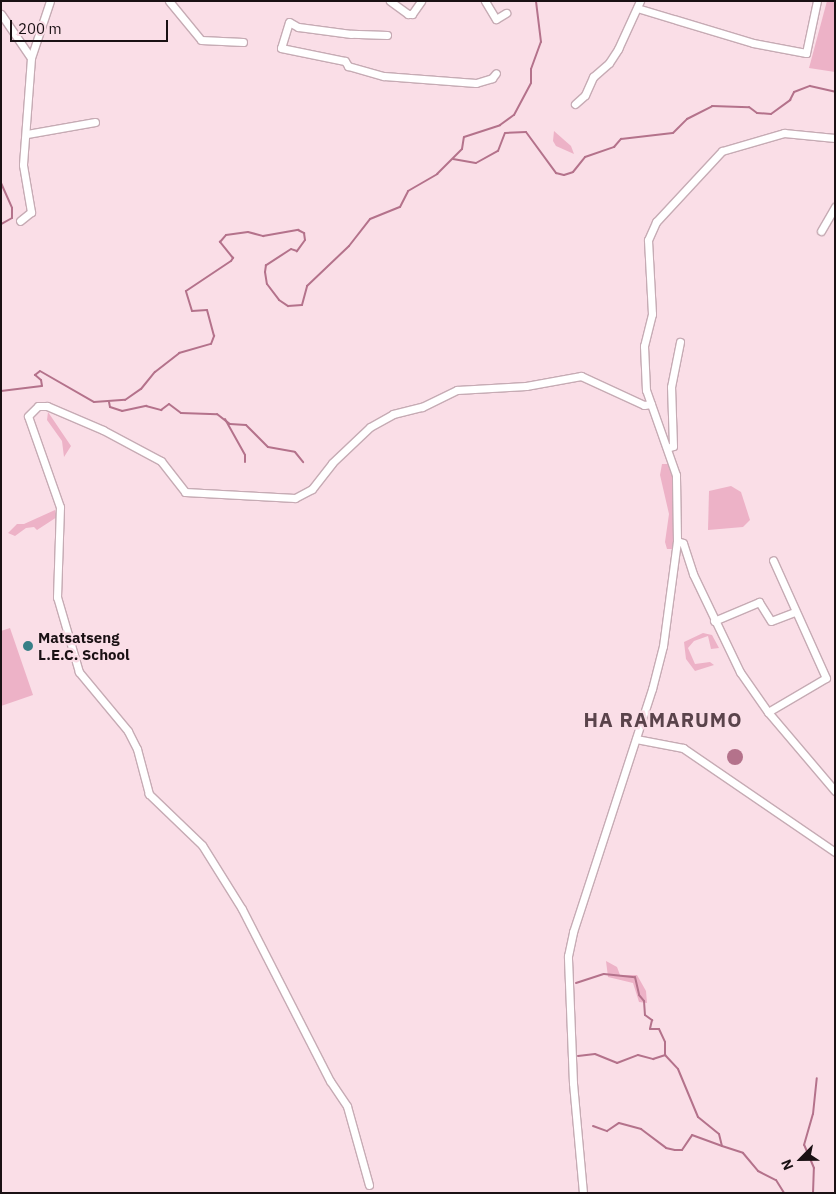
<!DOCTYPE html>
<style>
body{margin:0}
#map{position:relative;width:836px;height:1194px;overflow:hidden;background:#fadee7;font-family:"IBM Plex Sans",sans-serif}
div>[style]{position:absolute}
.green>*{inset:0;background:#edb2c7}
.water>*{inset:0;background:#b4728b}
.round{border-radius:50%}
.stream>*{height:2px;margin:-1px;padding:0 1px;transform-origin:1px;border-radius:1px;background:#b4728b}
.roads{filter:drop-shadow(1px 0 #c6abb4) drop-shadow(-1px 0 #c6abb4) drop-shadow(0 1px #c6abb4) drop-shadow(0 -1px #c6abb4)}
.minor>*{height:7px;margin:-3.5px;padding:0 3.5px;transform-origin:3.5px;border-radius:3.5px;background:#fff}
.dots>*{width:14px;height:14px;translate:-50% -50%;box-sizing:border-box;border:2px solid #fadee7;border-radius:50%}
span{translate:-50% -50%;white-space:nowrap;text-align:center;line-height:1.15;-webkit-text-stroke:5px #fadee7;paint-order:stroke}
.poi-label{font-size:15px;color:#1a1114;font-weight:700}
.left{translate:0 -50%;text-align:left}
.district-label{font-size:20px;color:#5a434b;font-weight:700;letter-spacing:1px}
.frame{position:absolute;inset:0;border:2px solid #1a1114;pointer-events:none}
.north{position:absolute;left:776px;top:1134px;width:50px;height:50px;-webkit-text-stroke:4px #fadee7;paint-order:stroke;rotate:247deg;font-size:14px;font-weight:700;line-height:20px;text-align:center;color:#1a1114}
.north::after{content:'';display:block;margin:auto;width:18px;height:22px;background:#1a1114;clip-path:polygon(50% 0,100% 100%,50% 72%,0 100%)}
.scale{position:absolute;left:10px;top:20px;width:158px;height:22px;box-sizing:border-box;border:2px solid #1a1114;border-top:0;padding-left:6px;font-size:15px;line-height:18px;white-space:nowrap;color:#1a1114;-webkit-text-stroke:4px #fadee7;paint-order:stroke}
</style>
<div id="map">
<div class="green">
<div style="clip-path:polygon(827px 1px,835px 1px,835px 72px,809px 68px)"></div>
<div style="clip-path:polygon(554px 131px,571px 146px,574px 154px,556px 146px,553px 141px)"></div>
<div style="clip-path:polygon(48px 412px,71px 446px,64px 457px,62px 441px,47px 420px)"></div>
<div style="clip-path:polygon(662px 464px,669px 464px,674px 473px,673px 549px,667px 549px,665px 542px,669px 514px,660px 475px)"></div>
<div style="clip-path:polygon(731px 486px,741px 492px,750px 520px,743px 527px,708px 530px,709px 491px)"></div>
<div style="clip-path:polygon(55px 510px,57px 517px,37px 530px,34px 527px,26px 528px,15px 536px,8px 533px,17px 524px,24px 524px)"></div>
<div style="clip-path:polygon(10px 628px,33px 695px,1px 706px,1px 631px)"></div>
<div style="clip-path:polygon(703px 633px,712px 635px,719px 648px,711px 649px,708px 636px,694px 641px,688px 648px,695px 664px,710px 662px,714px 665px,695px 671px,686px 659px,684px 642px)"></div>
<div style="clip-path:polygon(606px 961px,617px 967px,620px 975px,637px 975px,646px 991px,647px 1003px,639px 1002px,633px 983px,608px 977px)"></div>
</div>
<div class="water">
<div class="round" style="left:727px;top:749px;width:16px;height:16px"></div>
</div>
<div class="stream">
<div style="left:453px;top:159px;width:23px;rotate:10deg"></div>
<div style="left:476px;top:163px;width:25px;rotate:-29deg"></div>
<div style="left:498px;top:151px;width:19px;rotate:-69deg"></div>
<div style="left:505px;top:133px;width:21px;rotate:-3deg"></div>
<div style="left:526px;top:132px;width:51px;rotate:53.8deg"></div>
<div style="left:556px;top:173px;width:8px;rotate:14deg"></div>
<div style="left:564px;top:175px;width:9px;rotate:-18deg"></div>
<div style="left:573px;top:172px;width:19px;rotate:-51deg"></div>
<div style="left:585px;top:157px;width:31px;rotate:-19deg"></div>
<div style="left:614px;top:147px;width:11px;rotate:-49deg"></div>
<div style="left:621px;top:139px;width:52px;rotate:-6.6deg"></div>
<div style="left:673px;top:133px;width:20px;rotate:-45deg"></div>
<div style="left:687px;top:119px;width:28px;rotate:-27deg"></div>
<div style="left:712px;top:106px;width:37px;rotate:2deg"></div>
<div style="left:749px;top:107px;width:10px;rotate:37deg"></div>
<div style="left:757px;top:113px;width:14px;rotate:4deg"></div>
<div style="left:771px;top:114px;width:24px;rotate:-36deg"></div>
<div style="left:790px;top:100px;width:9px;rotate:-63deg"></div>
<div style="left:794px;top:92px;width:17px;rotate:-21deg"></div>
<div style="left:810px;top:86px;width:26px;rotate:13deg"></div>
<div style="left:1px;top:183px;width:27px;rotate:66deg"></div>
<div style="left:12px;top:208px;width:10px;rotate:90deg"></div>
<div style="left:12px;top:218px;width:13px;rotate:151deg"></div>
<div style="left:1px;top:391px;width:41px;rotate:-7deg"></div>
<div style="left:42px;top:386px;width:6px;rotate:-99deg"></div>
<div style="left:41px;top:380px;width:8px;rotate:-140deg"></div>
<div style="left:35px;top:375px;width:6px;rotate:-39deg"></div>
<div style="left:40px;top:371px;width:62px;rotate:29.9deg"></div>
<div style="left:94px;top:402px;width:31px;rotate:-4deg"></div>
<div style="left:125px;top:400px;width:19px;rotate:-35deg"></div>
<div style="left:141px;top:389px;width:22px;rotate:-51deg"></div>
<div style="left:155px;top:372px;width:31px;rotate:-38deg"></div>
<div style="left:179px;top:353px;width:33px;rotate:-16deg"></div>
<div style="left:211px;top:344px;width:9px;rotate:-69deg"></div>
<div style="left:214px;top:336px;width:27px;rotate:-105deg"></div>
<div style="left:207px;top:310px;width:15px;rotate:176deg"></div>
<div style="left:192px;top:311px;width:21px;rotate:-107deg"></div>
<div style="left:186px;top:291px;width:54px;rotate:-33.7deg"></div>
<div style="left:231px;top:261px;width:4px;rotate:-56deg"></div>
<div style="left:233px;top:258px;width:21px;rotate:-129deg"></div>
<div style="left:220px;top:242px;width:9px;rotate:-49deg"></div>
<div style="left:226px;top:235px;width:22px;rotate:-8deg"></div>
<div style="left:248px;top:232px;width:16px;rotate:15deg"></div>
<div style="left:263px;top:236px;width:36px;rotate:-10deg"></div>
<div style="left:298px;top:230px;width:7px;rotate:27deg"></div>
<div style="left:304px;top:233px;width:7px;rotate:82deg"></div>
<div style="left:305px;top:240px;width:14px;rotate:126deg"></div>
<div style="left:297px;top:251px;width:6px;rotate:-162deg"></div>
<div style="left:291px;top:249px;width:30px;rotate:147deg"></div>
<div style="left:266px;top:265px;width:7px;rotate:98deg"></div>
<div style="left:265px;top:272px;width:12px;rotate:81deg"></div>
<div style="left:267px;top:284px;width:20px;rotate:53deg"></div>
<div style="left:279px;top:300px;width:11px;rotate:34deg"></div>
<div style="left:288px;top:306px;width:14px;rotate:-4deg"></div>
<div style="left:302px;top:305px;width:20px;rotate:-75deg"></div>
<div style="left:307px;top:286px;width:58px;rotate:-43.6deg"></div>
<div style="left:349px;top:246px;width:34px;rotate:-52deg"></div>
<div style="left:370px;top:219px;width:32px;rotate:-22deg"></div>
<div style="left:400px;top:207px;width:18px;rotate:-63deg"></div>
<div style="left:408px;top:191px;width:34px;rotate:-30deg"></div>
<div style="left:437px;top:174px;width:35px;rotate:-45deg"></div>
<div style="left:462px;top:149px;width:12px;rotate:-81deg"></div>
<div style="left:464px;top:137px;width:38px;rotate:-18deg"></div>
<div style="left:500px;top:125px;width:17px;rotate:-36deg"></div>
<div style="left:514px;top:115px;width:36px;rotate:-62deg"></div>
<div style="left:531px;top:83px;width:14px;rotate:-90deg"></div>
<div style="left:531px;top:69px;width:29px;rotate:-70deg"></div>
<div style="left:541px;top:42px;width:41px;rotate:-97deg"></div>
<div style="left:109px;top:402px;width:5px;rotate:79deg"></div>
<div style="left:110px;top:407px;width:13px;rotate:18deg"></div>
<div style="left:122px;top:411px;width:25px;rotate:-12deg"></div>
<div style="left:146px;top:406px;width:16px;rotate:15deg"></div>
<div style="left:161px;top:410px;width:10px;rotate:-37deg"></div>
<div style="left:169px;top:404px;width:15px;rotate:37deg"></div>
<div style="left:181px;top:413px;width:36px;rotate:2deg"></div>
<div style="left:217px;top:414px;width:16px;rotate:38deg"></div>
<div style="left:230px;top:424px;width:16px;rotate:4deg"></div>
<div style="left:246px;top:425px;width:31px;rotate:45deg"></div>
<div style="left:268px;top:447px;width:27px;rotate:10deg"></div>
<div style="left:295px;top:452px;width:13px;rotate:51deg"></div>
<div style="left:225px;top:419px;width:41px;rotate:60.9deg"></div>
<div style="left:245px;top:455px;width:7px;rotate:90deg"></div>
<div style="left:576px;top:983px;width:29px;rotate:-18deg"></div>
<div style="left:604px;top:974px;width:31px;rotate:6deg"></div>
<div style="left:635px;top:977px;width:18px;rotate:77deg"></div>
<div style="left:639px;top:995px;width:8px;rotate:50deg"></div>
<div style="left:644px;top:1001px;width:14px;rotate:86deg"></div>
<div style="left:645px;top:1015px;width:9px;rotate:36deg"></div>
<div style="left:652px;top:1020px;width:9px;rotate:103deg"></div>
<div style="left:650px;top:1029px;width:9px"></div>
<div style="left:659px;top:1029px;width:14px;rotate:65deg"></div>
<div style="left:665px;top:1042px;width:13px;rotate:90deg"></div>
<div style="left:665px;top:1055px;width:19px;rotate:47deg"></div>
<div style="left:678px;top:1069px;width:52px;rotate:67.4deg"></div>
<div style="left:698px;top:1117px;width:27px;rotate:39deg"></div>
<div style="left:719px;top:1134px;width:12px;rotate:76deg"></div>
<div style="left:722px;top:1146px;width:22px;rotate:18deg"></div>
<div style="left:743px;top:1153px;width:23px;rotate:50deg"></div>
<div style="left:758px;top:1171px;width:20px;rotate:27deg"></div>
<div style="left:776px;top:1180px;width:15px;rotate:58deg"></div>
<div style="left:578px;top:1056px;width:17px;rotate:-7deg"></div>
<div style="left:595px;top:1054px;width:24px;rotate:22deg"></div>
<div style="left:617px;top:1063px;width:22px;rotate:-21deg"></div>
<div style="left:638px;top:1055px;width:16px;rotate:15deg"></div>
<div style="left:653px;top:1059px;width:13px;rotate:-18deg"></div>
<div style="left:593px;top:1126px;width:15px;rotate:20deg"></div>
<div style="left:607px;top:1131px;width:14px;rotate:-34deg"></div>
<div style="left:619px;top:1123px;width:23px;rotate:15deg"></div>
<div style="left:641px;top:1129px;width:31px;rotate:37deg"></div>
<div style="left:666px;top:1148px;width:9px;rotate:13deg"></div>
<div style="left:675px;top:1150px;width:7px"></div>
<div style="left:682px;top:1150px;width:18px;rotate:-56deg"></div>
<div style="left:692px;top:1135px;width:32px;rotate:20deg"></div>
<div style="left:813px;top:1193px;width:25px;rotate:-88deg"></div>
<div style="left:814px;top:1168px;width:25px;rotate:-113deg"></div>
<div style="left:804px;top:1145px;width:32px;rotate:-74deg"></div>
<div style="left:813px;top:1114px;width:36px;rotate:-84deg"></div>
</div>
<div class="roads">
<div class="minor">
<div style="left:169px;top:1px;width:50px;rotate:50.6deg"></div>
<div style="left:201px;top:40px;width:42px;rotate:2.7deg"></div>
<div style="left:390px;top:1px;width:22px;rotate:36deg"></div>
<div style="left:408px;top:14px;width:4px"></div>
<div style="left:412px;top:14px;width:16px;rotate:-55deg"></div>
<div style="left:485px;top:1px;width:21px;rotate:59deg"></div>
<div style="left:496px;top:19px;width:12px;rotate:-31deg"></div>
<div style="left:637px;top:8px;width:121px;rotate:16.8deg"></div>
<div style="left:753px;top:43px;width:54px;rotate:10.7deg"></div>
<div style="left:806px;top:53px;width:53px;rotate:-78.1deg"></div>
<div style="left:1px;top:14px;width:53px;rotate:55.7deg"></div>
<div style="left:31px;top:58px;width:107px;rotate:94.3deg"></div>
<div style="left:23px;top:165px;width:48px;rotate:80.3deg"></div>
<div style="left:31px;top:212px;width:14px;rotate:141deg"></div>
<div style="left:387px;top:35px;width:36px;rotate:-178deg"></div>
<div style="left:351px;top:34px;width:53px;rotate:-172.5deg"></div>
<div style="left:298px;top:27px;width:10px;rotate:-151deg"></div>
<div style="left:289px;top:22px;width:27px;rotate:107deg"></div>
<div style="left:281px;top:48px;width:65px;rotate:11.5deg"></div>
<div style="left:345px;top:61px;width:6px;rotate:59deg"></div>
<div style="left:348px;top:66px;width:37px;rotate:16deg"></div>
<div style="left:384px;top:76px;width:92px;rotate:4.4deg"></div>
<div style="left:476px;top:83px;width:17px;rotate:-17deg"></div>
<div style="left:492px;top:78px;width:6px;rotate:-51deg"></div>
<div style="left:31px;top:58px;width:60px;rotate:-71.6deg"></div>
<div style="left:575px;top:104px;width:13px;rotate:-42deg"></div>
<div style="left:585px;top:95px;width:20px;rotate:-66deg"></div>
<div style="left:593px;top:77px;width:21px;rotate:-41deg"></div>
<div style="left:609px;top:63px;width:17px;rotate:-57deg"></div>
<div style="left:618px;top:49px;width:53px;rotate:-65.4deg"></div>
<div style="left:27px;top:134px;width:69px;rotate:-10deg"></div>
<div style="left:821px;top:231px;width:28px;rotate:-60deg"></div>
<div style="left:667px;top:448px;width:6px;rotate:-18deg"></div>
<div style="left:673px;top:446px;width:59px;rotate:-91.9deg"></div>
<div style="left:671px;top:387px;width:46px;rotate:-78.7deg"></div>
<div style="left:677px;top:541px;width:6px;rotate:18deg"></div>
<div style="left:683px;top:543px;width:33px;rotate:72deg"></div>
<div style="left:693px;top:574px;width:109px;rotate:64.4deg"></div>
<div style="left:740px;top:672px;width:49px;rotate:55deg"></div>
<div style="left:768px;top:712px;width:104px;rotate:49.7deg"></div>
<div style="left:714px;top:621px;width:49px;rotate:-22.9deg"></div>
<div style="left:759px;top:602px;width:22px;rotate:58deg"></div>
<div style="left:771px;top:621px;width:26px;rotate:-21deg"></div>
<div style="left:768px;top:712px;width:67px;rotate:-30.4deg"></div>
<div style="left:826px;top:678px;width:129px;rotate:-114.2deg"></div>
<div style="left:636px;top:739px;width:48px;rotate:10.8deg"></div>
<div style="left:683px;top:748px;width:184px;rotate:34.4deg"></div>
<div style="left:369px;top:1185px;width:82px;rotate:-105.6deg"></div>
<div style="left:347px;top:1106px;width:30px;rotate:-124deg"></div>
<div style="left:330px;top:1081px;width:193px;rotate:-117.1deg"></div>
<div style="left:242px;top:909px;width:75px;rotate:-122deg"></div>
<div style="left:202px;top:845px;width:74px;rotate:-136.1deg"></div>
<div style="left:149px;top:794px;width:47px;rotate:-104.9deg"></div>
<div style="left:137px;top:749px;width:20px;rotate:-117deg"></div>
<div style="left:128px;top:731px;width:77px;rotate:-129.7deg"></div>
<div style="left:79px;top:672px;width:78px;rotate:-106.3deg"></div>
<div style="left:57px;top:597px;width:90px;rotate:-88.1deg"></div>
<div style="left:60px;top:507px;width:96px;rotate:-109.4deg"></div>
<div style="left:28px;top:416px;width:14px;rotate:-45deg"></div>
<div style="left:38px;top:406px;width:9px"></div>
<div style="left:47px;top:406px;width:61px;rotate:23.2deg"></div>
<div style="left:103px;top:430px;width:66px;rotate:28.1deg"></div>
<div style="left:161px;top:461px;width:39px;rotate:52deg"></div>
<div style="left:185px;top:492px;width:110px;rotate:3.1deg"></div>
<div style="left:295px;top:498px;width:19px;rotate:-28deg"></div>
<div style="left:312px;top:489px;width:33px;rotate:-52deg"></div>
<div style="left:332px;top:463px;width:52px;rotate:-43.5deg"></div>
<div style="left:370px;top:427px;width:26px;rotate:-29deg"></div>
<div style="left:393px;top:414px;width:30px;rotate:-14deg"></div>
<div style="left:422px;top:407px;width:39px;rotate:-26deg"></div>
<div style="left:457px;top:390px;width:69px;rotate:-3.3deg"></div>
<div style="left:526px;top:386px;width:56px;rotate:-10.3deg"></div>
<div style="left:581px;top:376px;width:69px;rotate:24.7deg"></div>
<div style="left:644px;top:405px;width:7px;rotate:-8deg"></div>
<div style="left:583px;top:1193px;width:110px;rotate:-95.2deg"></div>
<div style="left:573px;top:1083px;width:127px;rotate:-92.3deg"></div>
<div style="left:568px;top:956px;width:25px;rotate:-78deg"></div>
<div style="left:573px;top:932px;width:256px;rotate:-72deg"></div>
<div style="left:652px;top:689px;width:44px;rotate:-75.7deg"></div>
<div style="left:663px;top:646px;width:106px;rotate:-82.4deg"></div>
<div style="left:677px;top:541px;width:66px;rotate:-90.9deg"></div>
<div style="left:676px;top:475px;width:90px;rotate:-109.4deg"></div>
<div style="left:646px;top:390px;width:44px;rotate:-92.6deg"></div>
<div style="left:644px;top:346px;width:33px;rotate:-76deg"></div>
<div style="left:652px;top:314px;width:74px;rotate:-93.1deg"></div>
<div style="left:648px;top:240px;width:20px;rotate:-66deg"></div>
<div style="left:656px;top:222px;width:97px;rotate:-47.1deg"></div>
<div style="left:722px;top:151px;width:65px;rotate:-16.2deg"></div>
<div style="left:784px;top:133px;width:51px;rotate:5.6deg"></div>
</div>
</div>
<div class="dots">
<div style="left:28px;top:646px;background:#387f87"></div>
</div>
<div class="poi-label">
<span class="left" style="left:38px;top:646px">Matsatseng<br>L.E.C. School</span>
</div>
<div class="district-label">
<span style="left:663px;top:719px">HA RAMARUMO</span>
</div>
<div class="frame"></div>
<div class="north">N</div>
<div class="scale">200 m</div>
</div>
